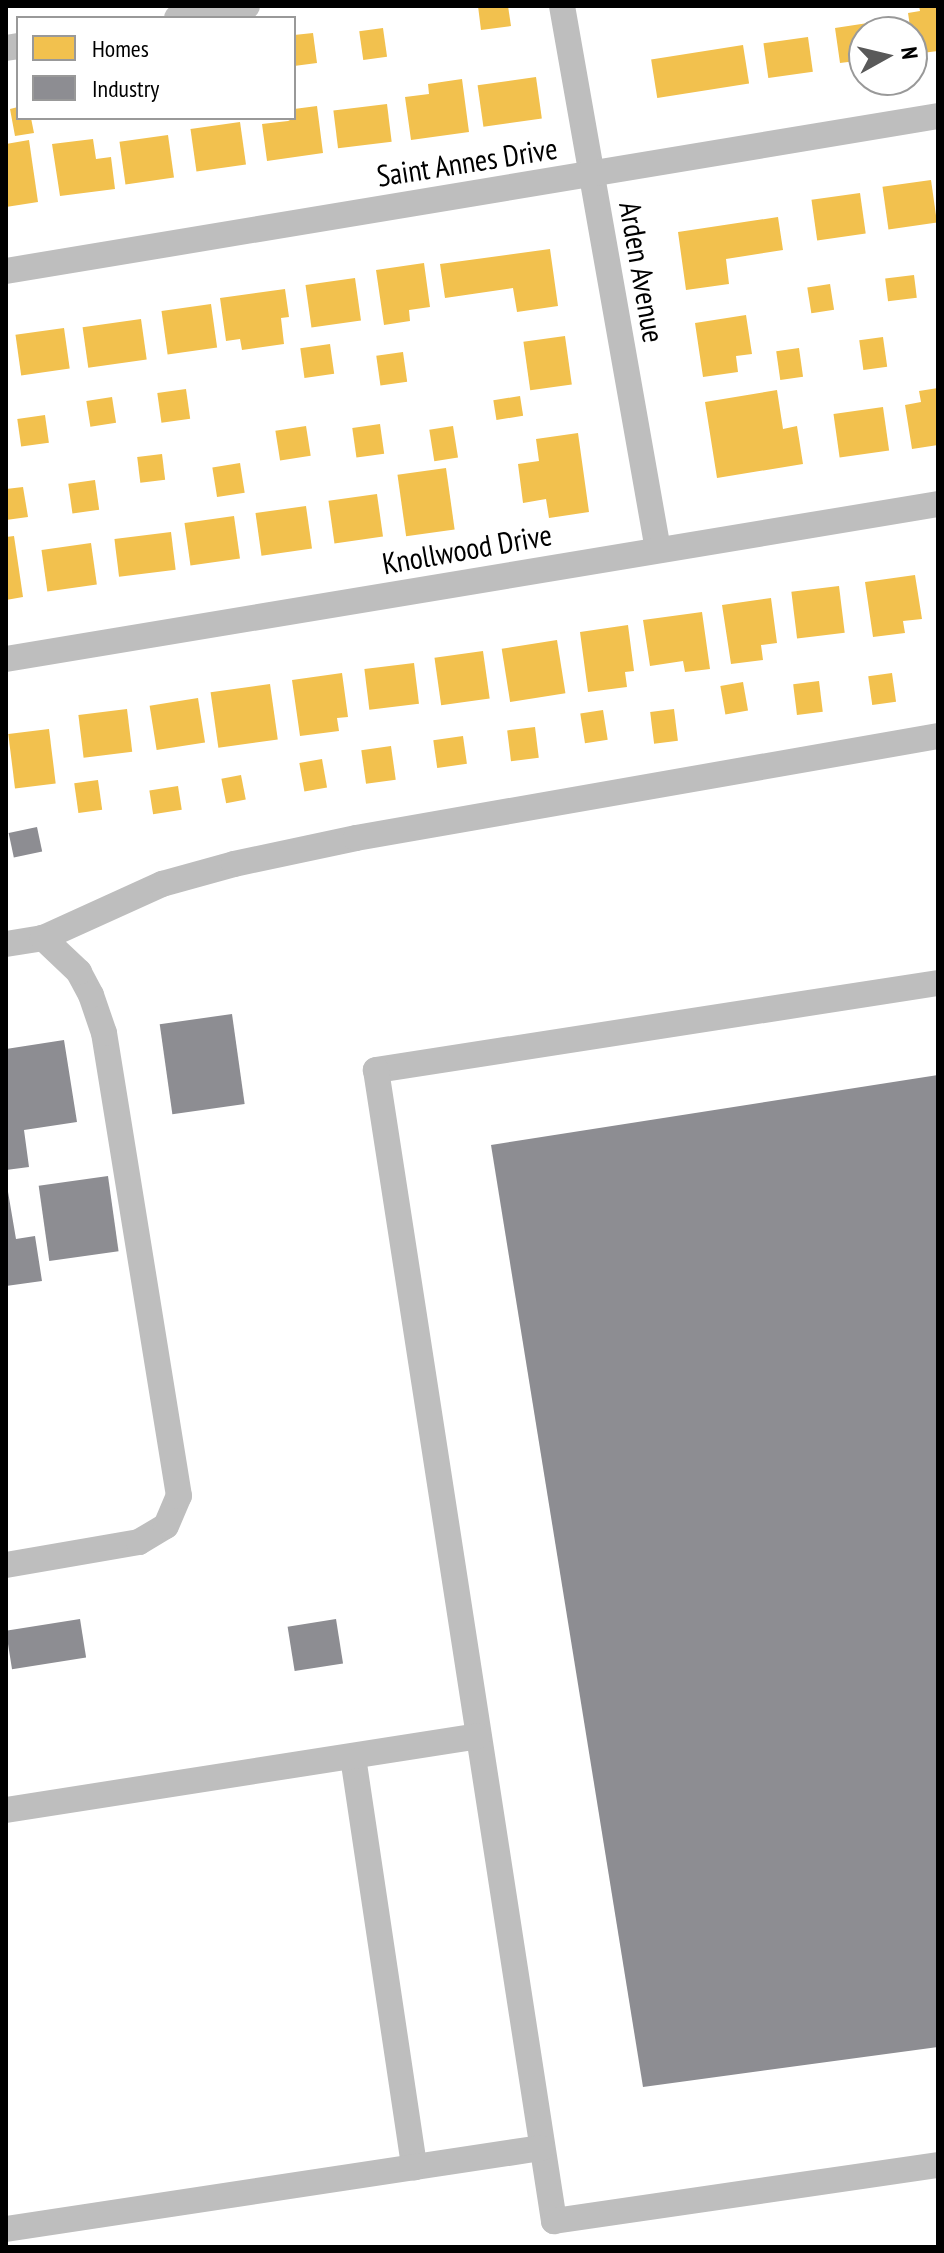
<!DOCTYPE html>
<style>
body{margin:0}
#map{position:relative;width:944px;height:2253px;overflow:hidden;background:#fff;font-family:"PT Sans Narrow",sans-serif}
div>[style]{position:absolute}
.homes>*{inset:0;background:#f2c14e;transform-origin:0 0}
.industry>*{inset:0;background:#8d8d92;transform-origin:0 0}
.minor>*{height:26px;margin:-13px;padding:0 13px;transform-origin:13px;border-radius:13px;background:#bebebe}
span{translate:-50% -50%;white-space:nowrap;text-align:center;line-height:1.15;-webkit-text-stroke:8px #fff;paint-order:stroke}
.street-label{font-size:30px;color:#000}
.frame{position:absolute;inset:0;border:8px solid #000;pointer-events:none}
.legend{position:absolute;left:16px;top:16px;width:280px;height:104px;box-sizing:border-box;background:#fff;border:2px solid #999;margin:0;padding:10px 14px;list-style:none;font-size:24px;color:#000}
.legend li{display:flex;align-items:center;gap:16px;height:40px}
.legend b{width:40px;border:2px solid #999}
.north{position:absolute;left:848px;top:16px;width:80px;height:80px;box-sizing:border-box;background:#fff;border:2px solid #999;border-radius:50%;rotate:82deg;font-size:22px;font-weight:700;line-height:32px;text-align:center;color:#000}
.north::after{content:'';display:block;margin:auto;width:28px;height:36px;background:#595959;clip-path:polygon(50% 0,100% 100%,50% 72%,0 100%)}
</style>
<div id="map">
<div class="homes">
<div style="clip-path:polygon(478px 6px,508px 6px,511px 26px,481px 30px)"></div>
<div style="clip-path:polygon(919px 6px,938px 6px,938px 51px,914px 54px,908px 13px,920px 11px)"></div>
<div style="clip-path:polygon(881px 21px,882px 32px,864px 32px,864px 60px,840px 63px,835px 28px)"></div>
<div style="left:383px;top:28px;width:29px;height:24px;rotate:82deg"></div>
<div style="clip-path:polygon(313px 33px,317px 63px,294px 66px,294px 35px)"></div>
<div style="left:808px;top:37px;width:35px;height:45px;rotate:82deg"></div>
<div style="left:743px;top:45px;width:39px;height:93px;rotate:81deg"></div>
<div style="left:536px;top:77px;width:42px;height:59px;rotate:82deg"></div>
<div style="clip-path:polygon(462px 79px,469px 132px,411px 140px,405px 97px,429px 94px,428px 84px)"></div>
<div style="left:387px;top:104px;width:38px;height:54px;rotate:83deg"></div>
<div style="clip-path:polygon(317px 106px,323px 153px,267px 161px,262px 124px,288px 121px,294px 118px,294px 109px)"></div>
<div style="clip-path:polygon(18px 107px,18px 118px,31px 118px,34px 133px,15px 136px,10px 109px)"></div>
<div style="left:240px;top:122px;width:43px;height:50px;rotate:82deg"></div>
<div style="left:168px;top:135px;width:43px;height:49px;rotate:82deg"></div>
<div style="clip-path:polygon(93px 139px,96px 159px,111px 157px,115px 189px,60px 196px,52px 144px)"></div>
<div style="clip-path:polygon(29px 140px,38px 202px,6px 207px,6px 144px)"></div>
<div style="left:931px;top:180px;width:43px;height:49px;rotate:82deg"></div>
<div style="left:860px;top:193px;width:41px;height:49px;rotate:82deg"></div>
<div style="clip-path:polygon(778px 217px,783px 250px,726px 259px,729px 284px,686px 290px,678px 232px)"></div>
<div style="clip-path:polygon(550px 249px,558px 306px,517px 312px,513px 288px,445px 298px,440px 264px)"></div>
<div style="clip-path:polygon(424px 263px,430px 307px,409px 310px,410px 321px,384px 325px,376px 270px)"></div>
<div style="left:914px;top:275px;width:23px;height:29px;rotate:83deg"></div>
<div style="left:355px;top:278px;width:43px;height:50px;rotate:82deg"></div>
<div style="left:830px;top:284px;width:26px;height:23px;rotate:81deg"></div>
<div style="clip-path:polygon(285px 289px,289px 317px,281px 318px,284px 344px,242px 350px,240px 339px,226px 341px,220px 298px)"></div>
<div style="left:211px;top:304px;width:44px;height:50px;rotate:82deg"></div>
<div style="clip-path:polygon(746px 315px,752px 354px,736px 356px,738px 372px,703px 377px,695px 323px)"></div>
<div style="left:141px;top:319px;width:41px;height:59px;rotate:82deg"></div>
<div style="left:64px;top:328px;width:41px;height:49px;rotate:82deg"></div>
<div style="left:565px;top:336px;width:49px;height:42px;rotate:82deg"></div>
<div style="left:883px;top:337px;width:30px;height:24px;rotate:82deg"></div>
<div style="left:330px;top:344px;width:30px;height:30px;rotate:82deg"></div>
<div style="left:799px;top:348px;width:29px;height:23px;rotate:82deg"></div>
<div style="left:403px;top:352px;width:30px;height:27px;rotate:82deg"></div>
<div style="clip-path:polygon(938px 388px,938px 445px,912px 449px,905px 405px,921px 402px,919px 391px)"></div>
<div style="left:186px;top:389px;width:30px;height:29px;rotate:82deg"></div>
<div style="clip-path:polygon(777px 390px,783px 429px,797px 426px,803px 464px,717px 478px,705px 402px)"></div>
<div style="left:520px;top:396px;width:20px;height:27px;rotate:81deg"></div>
<div style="left:112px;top:397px;width:26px;height:26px;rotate:81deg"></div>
<div style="left:883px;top:407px;width:44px;height:50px;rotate:82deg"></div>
<div style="left:45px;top:415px;width:28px;height:28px;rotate:82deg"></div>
<div style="left:380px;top:424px;width:30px;height:28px;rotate:82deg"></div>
<div style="left:306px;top:426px;width:30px;height:31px;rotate:81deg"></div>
<div style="left:453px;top:426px;width:32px;height:24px;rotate:81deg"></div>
<div style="clip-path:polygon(578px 433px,589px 512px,549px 518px,546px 499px,523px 503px,518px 464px,539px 461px,536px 439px)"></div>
<div style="left:162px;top:454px;width:26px;height:25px;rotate:83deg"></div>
<div style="left:240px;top:463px;width:30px;height:28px;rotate:81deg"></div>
<div style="left:446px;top:468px;width:62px;height:49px;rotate:82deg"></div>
<div style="left:95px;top:480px;width:30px;height:27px;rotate:82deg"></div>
<div style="clip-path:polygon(23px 487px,28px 517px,6px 520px,6px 489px)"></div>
<div style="left:377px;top:494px;width:43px;height:49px;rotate:82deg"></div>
<div style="left:306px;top:506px;width:43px;height:51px;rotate:82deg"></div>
<div style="left:234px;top:516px;width:43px;height:50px;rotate:82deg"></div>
<div style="left:171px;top:532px;width:38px;height:57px;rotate:83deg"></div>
<div style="clip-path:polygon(14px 536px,23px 597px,6px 600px,6px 537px)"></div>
<div style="left:91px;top:543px;width:42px;height:50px;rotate:82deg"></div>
<div style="clip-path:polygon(915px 575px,922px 619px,903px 621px,905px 633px,873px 637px,865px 582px)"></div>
<div style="left:839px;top:586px;width:47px;height:48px;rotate:83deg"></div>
<div style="clip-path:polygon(771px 598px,777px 643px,761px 645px,763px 660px,731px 664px,722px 605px)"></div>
<div style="clip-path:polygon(702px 612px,710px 669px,685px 672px,683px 661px,650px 666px,643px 620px)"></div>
<div style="clip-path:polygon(628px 625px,634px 671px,625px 672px,627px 687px,588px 692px,580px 632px)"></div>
<div style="left:557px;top:640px;width:54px;height:56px;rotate:81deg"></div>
<div style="left:483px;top:651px;width:48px;height:49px;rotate:82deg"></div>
<div style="left:414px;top:663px;width:41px;height:50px;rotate:83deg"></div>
<div style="clip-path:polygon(342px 673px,348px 717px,337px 718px,339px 731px,300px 736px,292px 680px)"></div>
<div style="left:892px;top:673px;width:29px;height:24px;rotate:82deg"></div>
<div style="left:819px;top:681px;width:31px;height:26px;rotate:83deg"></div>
<div style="left:743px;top:682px;width:29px;height:23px;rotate:80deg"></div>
<div style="left:270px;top:684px;width:56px;height:60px;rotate:82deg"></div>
<div style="left:198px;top:698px;width:45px;height:49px;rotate:81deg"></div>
<div style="left:127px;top:709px;width:43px;height:49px;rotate:83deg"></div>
<div style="left:674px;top:709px;width:32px;height:24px;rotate:83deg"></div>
<div style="left:603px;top:710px;width:30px;height:23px;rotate:81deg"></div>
<div style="left:535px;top:727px;width:31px;height:28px;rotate:83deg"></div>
<div style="left:49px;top:729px;width:55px;height:41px;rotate:83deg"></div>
<div style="left:463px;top:736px;width:28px;height:30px;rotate:82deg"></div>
<div style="left:391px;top:746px;width:34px;height:30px;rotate:82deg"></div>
<div style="left:322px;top:759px;width:29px;height:23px;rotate:80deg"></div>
<div style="left:241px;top:775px;width:25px;height:20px;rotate:79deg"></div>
<div style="left:98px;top:780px;width:30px;height:24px;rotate:82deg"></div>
<div style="left:178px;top:786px;width:24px;height:29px;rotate:81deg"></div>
</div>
<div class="industry">
<div style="left:37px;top:827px;width:25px;height:29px;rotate:78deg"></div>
<div style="left:232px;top:1014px;width:91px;height:73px;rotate:82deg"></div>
<div style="clip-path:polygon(64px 1040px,77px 1122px,24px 1130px,29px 1167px,6px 1170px,6px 1049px)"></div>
<div style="clip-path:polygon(938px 1075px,938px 2047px,643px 2087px,491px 1145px)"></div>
<div style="left:108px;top:1176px;width:76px;height:70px;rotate:82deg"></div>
<div style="clip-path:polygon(6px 1180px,16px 1239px,35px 1236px,42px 1281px,6px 1286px)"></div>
<div style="left:80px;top:1619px;width:39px;height:75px;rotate:81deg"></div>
<div style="left:336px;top:1619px;width:45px;height:49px;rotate:81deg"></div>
</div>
<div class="minor">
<div style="left:562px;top:6px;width:552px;rotate:79.99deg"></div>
<div style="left:177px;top:18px;width:71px;rotate:-9.7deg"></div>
<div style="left:6px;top:48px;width:12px;rotate:-9deg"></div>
<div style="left:6px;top:271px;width:945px;rotate:-9.44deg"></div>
<div style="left:6px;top:659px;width:945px;rotate:-9.44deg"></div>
<div style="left:6px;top:944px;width:37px;rotate:-9deg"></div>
<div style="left:43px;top:938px;width:131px;rotate:-24.4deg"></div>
<div style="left:162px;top:884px;width:75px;rotate:-15.5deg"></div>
<div style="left:234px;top:864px;width:125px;rotate:-12deg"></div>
<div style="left:356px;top:838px;width:591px;rotate:-9.94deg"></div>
<div style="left:938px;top:983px;width:569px;rotate:171.2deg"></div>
<div style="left:376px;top:1070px;width:1165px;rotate:81.21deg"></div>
<div style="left:554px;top:2221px;width:388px;rotate:-8.3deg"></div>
<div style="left:6px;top:1565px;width:135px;rotate:-9.8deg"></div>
<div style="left:139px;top:1542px;width:31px;rotate:-31deg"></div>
<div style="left:166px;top:1526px;width:33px;rotate:-67deg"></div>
<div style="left:179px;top:1496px;width:469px;rotate:-99.2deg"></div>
<div style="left:104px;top:1033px;width:40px;rotate:-108.9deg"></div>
<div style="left:91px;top:995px;width:26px;rotate:-118deg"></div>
<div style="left:79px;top:972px;width:50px;rotate:-136.6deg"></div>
<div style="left:353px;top:1757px;width:415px;rotate:81.5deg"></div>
<div style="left:6px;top:1810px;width:478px;rotate:-8.9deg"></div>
<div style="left:6px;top:2229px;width:541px;rotate:-8.61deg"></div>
</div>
<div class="street-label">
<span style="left:467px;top:162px;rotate:-9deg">Saint Annes Drive</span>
<span style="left:642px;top:272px;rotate:80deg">Arden Avenue</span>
<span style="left:467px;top:549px;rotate:-10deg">Knollwood Drive</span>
</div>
<div class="frame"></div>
<ul class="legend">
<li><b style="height:22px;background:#f2c14e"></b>Homes</li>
<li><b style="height:22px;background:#8d8d92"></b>Industry</li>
</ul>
<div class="north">N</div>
</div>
